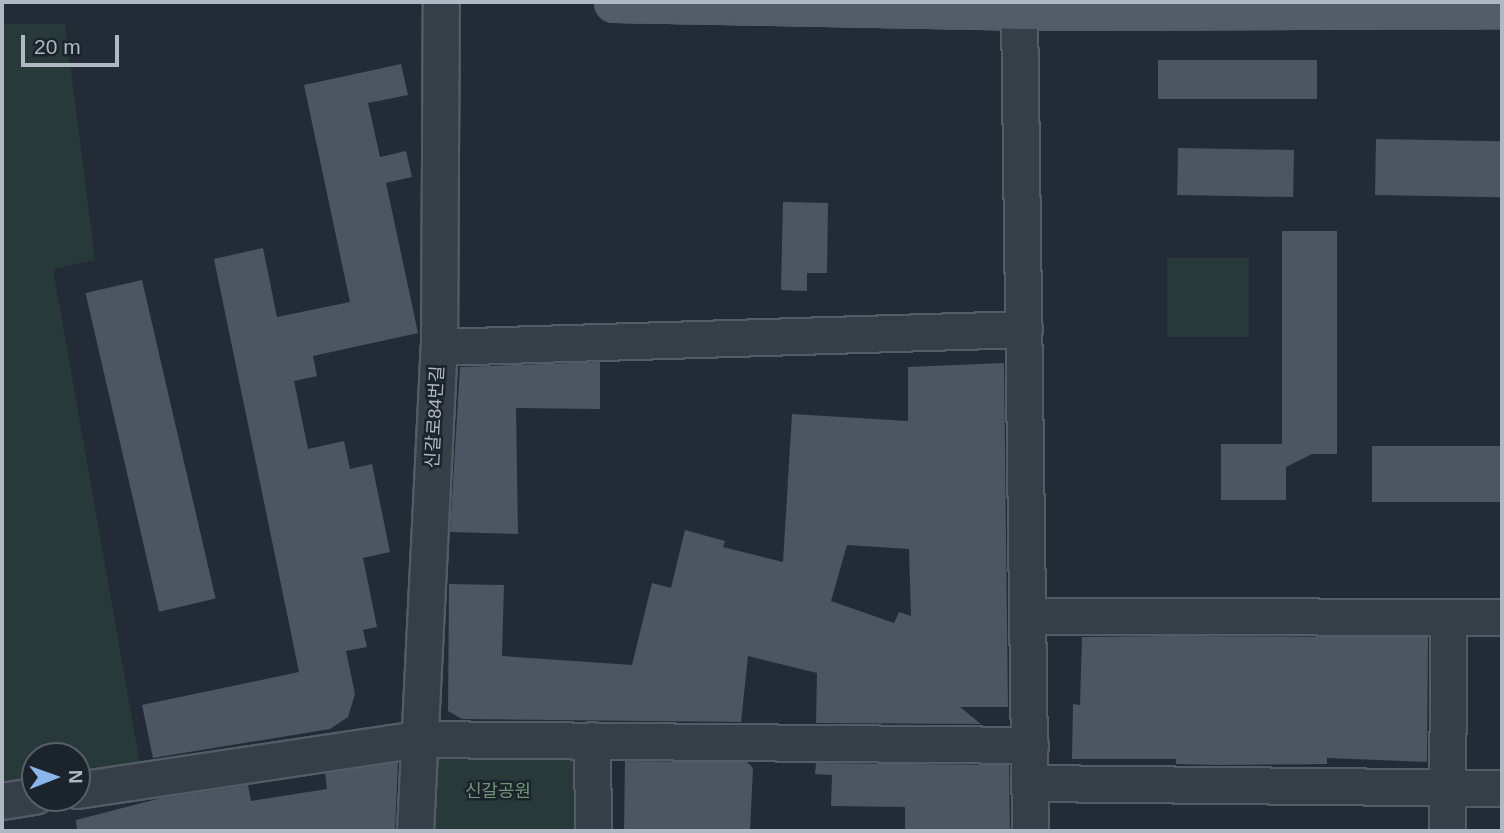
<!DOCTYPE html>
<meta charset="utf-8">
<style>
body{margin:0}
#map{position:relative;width:1504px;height:833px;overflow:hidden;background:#232c36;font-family:Arial,"Noto Sans KR",sans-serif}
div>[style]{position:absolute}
.green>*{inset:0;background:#273a39;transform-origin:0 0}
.building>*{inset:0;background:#4b5662;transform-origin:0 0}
.roads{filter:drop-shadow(2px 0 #535b64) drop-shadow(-2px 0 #535b64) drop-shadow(0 2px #535b64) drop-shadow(0 -2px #535b64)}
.minor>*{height:35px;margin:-17.5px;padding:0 17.5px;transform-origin:17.5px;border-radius:17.5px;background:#363e47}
.primary>*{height:38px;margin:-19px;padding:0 19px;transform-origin:19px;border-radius:19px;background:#545d67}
span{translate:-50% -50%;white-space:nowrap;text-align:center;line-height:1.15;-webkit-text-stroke:5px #1b232b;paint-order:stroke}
.street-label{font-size:18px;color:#b0b8c3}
.park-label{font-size:18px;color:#719678}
.frame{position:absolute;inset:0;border:4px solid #b0b8c3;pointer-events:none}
.north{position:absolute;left:21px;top:742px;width:70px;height:70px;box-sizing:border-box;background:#1b232b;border:2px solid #575f68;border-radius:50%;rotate:89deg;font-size:19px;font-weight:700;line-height:28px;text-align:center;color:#b0b8c3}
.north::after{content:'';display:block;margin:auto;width:24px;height:32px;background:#8bb5ed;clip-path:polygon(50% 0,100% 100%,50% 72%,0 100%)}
.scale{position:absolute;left:21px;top:35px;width:98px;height:32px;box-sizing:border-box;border:4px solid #b0b8c3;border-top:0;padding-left:9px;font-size:21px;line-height:24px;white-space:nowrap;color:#b0b8c3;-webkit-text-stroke:5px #1b232b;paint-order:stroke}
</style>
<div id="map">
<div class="green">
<div style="clip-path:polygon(2px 24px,65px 24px,95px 260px,53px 269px,141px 770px,77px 779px,77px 756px,35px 756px,35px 784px,2px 789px)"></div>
<div style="left:1167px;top:258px;width:82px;height:79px"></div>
<div style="left:431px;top:748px;width:148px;height:83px;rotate:2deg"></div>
</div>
<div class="building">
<div style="left:1317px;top:60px;width:39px;height:159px;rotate:90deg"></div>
<div style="clip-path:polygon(401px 64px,408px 95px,368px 103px,380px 157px,406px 151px,412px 177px,386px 183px,418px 333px,313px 356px,317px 376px,294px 381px,308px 449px,344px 441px,350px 469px,372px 464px,390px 552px,363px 558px,377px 627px,363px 630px,367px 647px,346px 651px,355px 694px,348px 717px,330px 729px,153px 758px,142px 705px,299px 672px,214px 259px,263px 248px,277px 317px,350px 302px,304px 85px)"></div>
<div style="left:1376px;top:139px;width:126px;height:56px;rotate:1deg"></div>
<div style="left:1178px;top:148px;width:116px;height:47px;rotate:1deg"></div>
<div style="clip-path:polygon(783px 202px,828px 203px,827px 273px,807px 273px,807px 291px,781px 290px)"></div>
<div style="clip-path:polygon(1282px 231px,1337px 231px,1337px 454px,1312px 454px,1286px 467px,1286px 500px,1221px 500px,1221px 444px,1282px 444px)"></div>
<div style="left:142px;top:280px;width:327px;height:58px;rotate:77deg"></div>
<div style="clip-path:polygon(600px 362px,600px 409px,516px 408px,518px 534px,450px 532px,460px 367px)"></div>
<div style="clip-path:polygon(evenodd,1004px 363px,1008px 707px,960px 707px,981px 724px,816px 723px,817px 673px,748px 656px,741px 722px,462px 719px,448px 711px,449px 584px,504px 585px,502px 656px,632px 665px,652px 583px,671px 588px,685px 530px,725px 541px,723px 547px,783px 562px,792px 414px,908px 421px,908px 367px,1004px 363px,847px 545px,909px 549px,911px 616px,899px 612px,894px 623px,831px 601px,847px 545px)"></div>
<div style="left:1502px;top:446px;width:56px;height:130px;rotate:90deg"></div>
<div style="clip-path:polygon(1172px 636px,1428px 637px,1427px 762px,1327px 758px,1327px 764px,1218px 765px,1176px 764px,1176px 759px,1072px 759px,1073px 704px,1080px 705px,1082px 637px)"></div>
<div style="clip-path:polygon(625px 761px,747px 762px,753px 768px,750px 831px,624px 831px)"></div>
<div style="clip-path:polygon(398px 762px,395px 831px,77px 831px,76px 820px,161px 798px,248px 785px,251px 801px,327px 789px,325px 773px)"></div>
<div style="clip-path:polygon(816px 763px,1009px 765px,1010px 831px,905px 831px,905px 807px,831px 806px,832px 775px,815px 774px)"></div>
</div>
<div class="roads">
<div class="minor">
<div style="left:1019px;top:10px;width:821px;rotate:89.23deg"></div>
<div style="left:439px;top:347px;width:585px;rotate:-1.76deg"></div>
<div style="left:1029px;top:616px;width:473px;rotate:0.1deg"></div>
<div style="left:592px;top:740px;width:91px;rotate:89.4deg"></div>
<div style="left:1030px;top:783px;width:472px;rotate:0.6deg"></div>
<div style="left:77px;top:790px;width:344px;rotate:-8.5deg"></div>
<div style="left:417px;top:739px;width:613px;rotate:0.56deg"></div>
<div style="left:2px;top:801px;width:33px;rotate:-9deg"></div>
<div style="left:415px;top:831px;width:485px;rotate:-87.2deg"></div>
<div style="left:439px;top:347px;width:345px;rotate:-89.7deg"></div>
<div style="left:1447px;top:831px;width:214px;rotate:-89.7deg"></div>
</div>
<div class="primary">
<div style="left:615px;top:2px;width:404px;rotate:1.1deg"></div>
<div style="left:1019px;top:10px;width:483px;rotate:-0.2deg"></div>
</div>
</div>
<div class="street-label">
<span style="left:435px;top:417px;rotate:-87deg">신갈로84번길</span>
</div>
<div class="park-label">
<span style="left:498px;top:791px">신갈공원</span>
</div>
<div class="frame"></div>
<div class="north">N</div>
<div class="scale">20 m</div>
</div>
